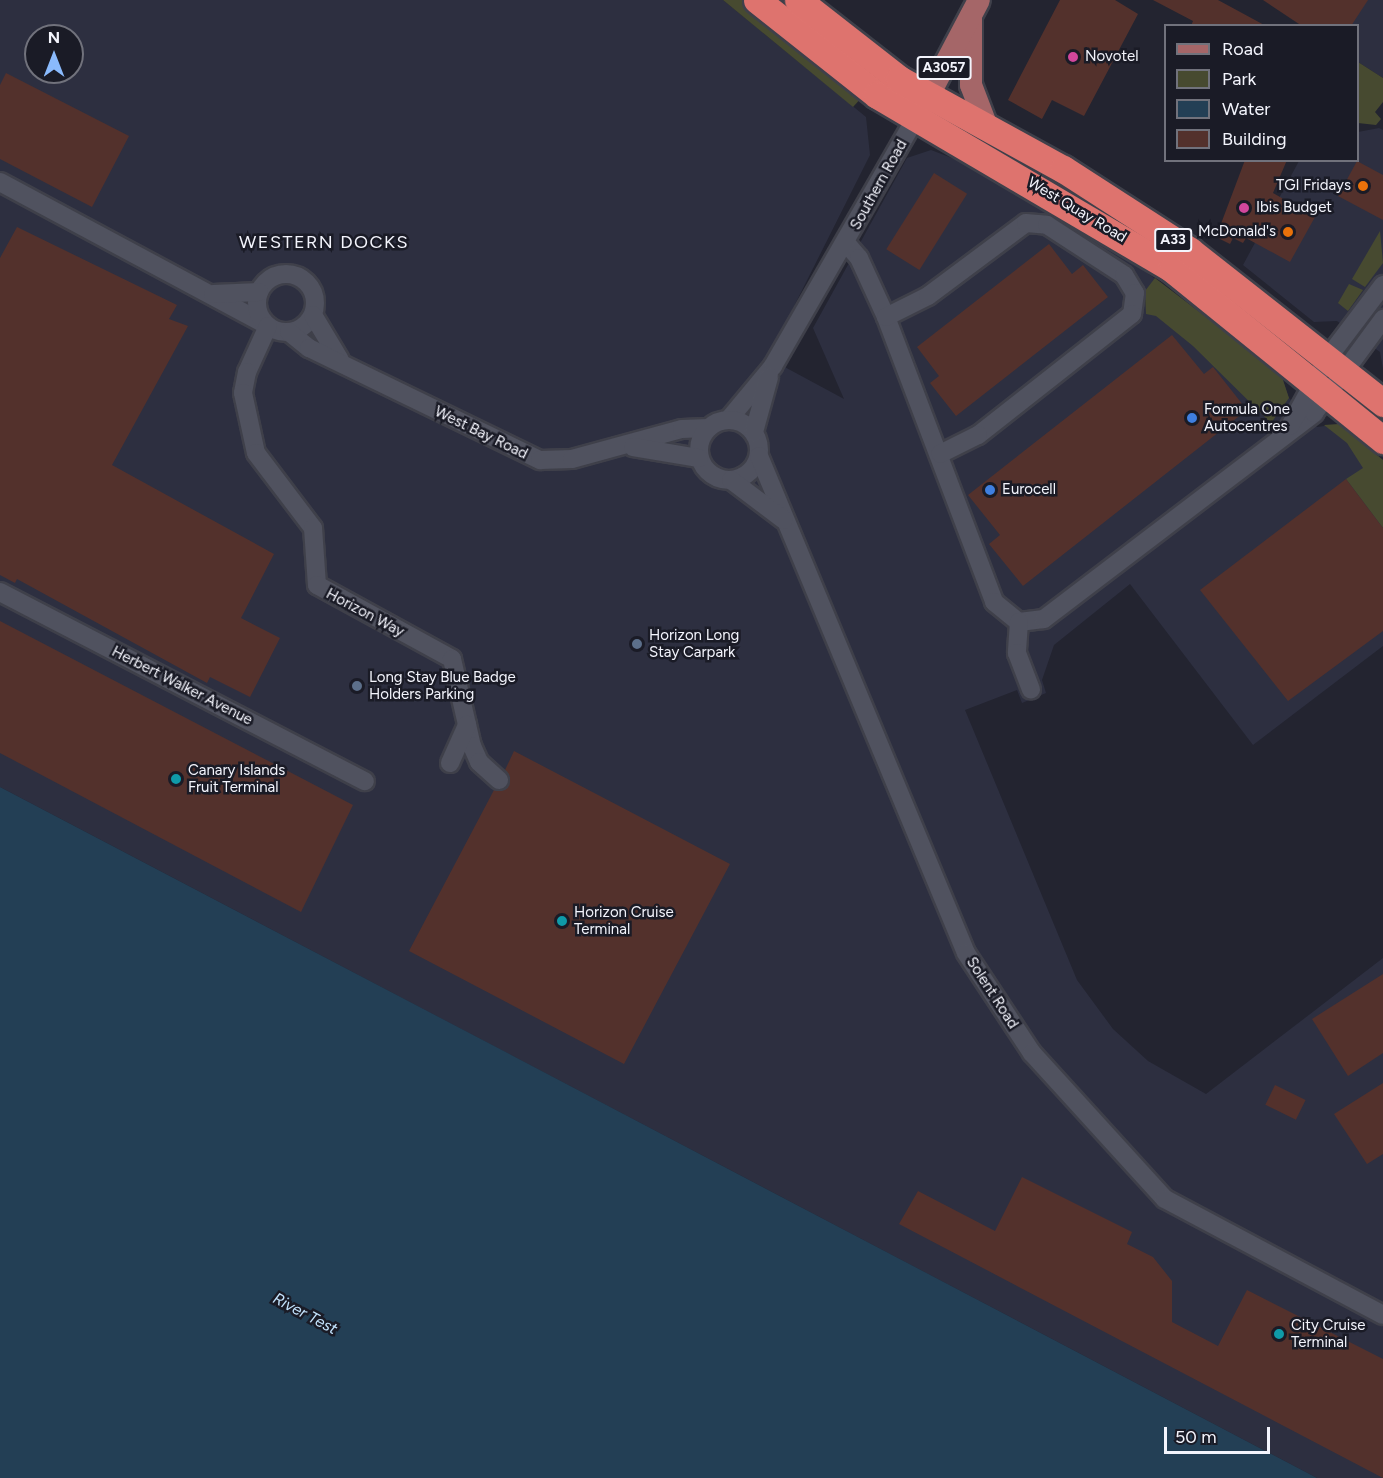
<!DOCTYPE html>
<style>
body{margin:0}
#map{position:relative;width:1383px;height:1478px;overflow:hidden;background:#232430;font-family:Figtree,sans-serif}
div>[style]{position:absolute}
.built>*{inset:0;background:#2d2f40}
.green>*{inset:0;background:#474a30}
.water>*{inset:0;background:#233f55}
.building>*{inset:0;background:#53312c;transform-origin:0 0}
.roads{filter:drop-shadow(2px 0 #3f404a) drop-shadow(-2px 0 #3f404a) drop-shadow(0 2px #3f404a) drop-shadow(0 -2px #3f404a)}
.minor>*{height:18px;margin:-9px;padding:0 9px;transform-origin:9px;border-radius:9px;background:#50525f}
.minor>.ring{margin:-9px;padding:0;box-sizing:content-box;background:none;border:18px solid #50525f;border-radius:50%}
.major>*{height:22px;margin:-11px;padding:0 11px;transform-origin:11px;border-radius:11px;background:#a56668}
.highway>*{height:27px;margin:-13.5px;padding:0 13.5px;transform-origin:13.5px;border-radius:13.5px;background:#de736e}
.dots>*{width:16px;height:16px;translate:-50% -50%;box-sizing:border-box;border:3px solid #1a1b26;border-radius:50%}
span{translate:-50% -50%;white-space:nowrap;text-align:center;line-height:1.15;-webkit-text-stroke:5px #1a1b26;paint-order:stroke}
.shield-label span{padding:2px 4px;background:#1a1b26;border:2px solid;border-radius:4px;-webkit-text-stroke-width:0}
.shield-label{font-size:14px;color:#f3f4fc;font-weight:700}
.poi-label{font-size:15px;color:#f3f4fc}
.left{translate:0 -50%;text-align:left}
.right{translate:-100% -50%;text-align:right}
.street-label{font-size:15px;color:#f3f4fc}
.water-label{font-size:16px;color:#c4e4fe;font-style:italic}
.quarter-label{font-size:18px;color:#f3f4fc;letter-spacing:1.5px}
.legend{position:absolute;left:1164px;top:24px;width:195px;height:138px;box-sizing:border-box;background:#1a1b26;border:2px solid #71727c;margin:0;padding:8px 10px;list-style:none;font-size:18px;color:#f3f4fc}
.legend li{display:flex;align-items:center;gap:12px;height:30px}
.legend b{width:30px;border:2px solid #71727c}
.north{position:absolute;left:24px;top:24px;width:60px;height:60px;box-sizing:border-box;background:#1a1b26;border:2px solid #71727c;border-radius:50%;rotate:0deg;font-size:16px;font-weight:700;line-height:24px;text-align:center;color:#f3f4fc}
.north::after{content:'';display:block;margin:auto;width:21px;height:27px;background:#8abafc;clip-path:polygon(50% 0,100% 100%,50% 72%,0 100%)}
.scale{position:absolute;left:1164px;top:1427px;width:106px;height:27px;box-sizing:border-box;border:3px solid #f3f4fc;border-top:0;padding-left:8px;font-size:18px;line-height:21px;white-space:nowrap;color:#f3f4fc;-webkit-text-stroke:4px #1a1b26;paint-order:stroke}
</style>
<div id="map">
<div class="built">
<div style="clip-path:polygon(evenodd,0 0,723px 0,866px 117px,870px 155px,768px 358px,844px 399px,813px 328px,907px 158px,931px 150px,978px 168px,1142px 269px,1281px 374px,1289px 398px,1317px 427px,1339px 424px,1383px 460px,1383px 646px,1253px 745px,1130px 584px,1054px 645px,1042px 680px,1046px 693px,1022px 703px,1017px 690px,965px 710px,1077px 980px,1113px 1029px,1148px 1061px,1206px 1094px,1383px 958px,1383px 1478px,1317px 1478px,0 787px,0 0,36px 36px,72px 36px,72px 72px,36px 72px,36px 36px)"></div>
<div style="clip-path:polygon(1264px 0,1383px 0,1383px 78px,1358px 62px,1358px 26px,1302px 25px)"></div>
<div style="clip-path:polygon(1379px 128px,1383px 130px,1383px 369px,1380px 352px,1337px 321px,1314px 322px,1243px 265px,1299px 161px,1358px 160px,1358px 132px)"></div>
</div>
<div class="green">
<div style="clip-path:polygon(723px 0,748px 0,864px 95px,853px 107px)"></div>
<div style="clip-path:polygon(1358px 62px,1383px 78px,1383px 102px,1375px 112px,1381px 119px,1376px 125px,1358px 123px)"></div>
<div style="clip-path:polygon(1380px 231px,1383px 263px,1365px 287px,1352px 279px)"></div>
<div style="clip-path:polygon(1155px 278px,1281px 374px,1289px 398px,1271px 423px,1193px 346px,1156px 316px,1146px 314px,1145px 291px)"></div>
<div style="clip-path:polygon(1349px 284px,1363px 290px,1348px 311px,1338px 303px)"></div>
<div style="clip-path:polygon(1339px 424px,1383px 460px,1383px 528px,1346px 479px,1363px 468px,1347px 443px,1324px 425px)"></div>
</div>
<div class="water">
<div style="clip-path:polygon(0 787px,517px 1058px,1317px 1478px,0 1478px)"></div>
</div>
<div class="building">
<div style="clip-path:polygon(1060px 0,1115px 0,1138px 14px,1084px 116px,1052px 100px,1042px 119px,1008px 100px)"></div>
<div style="clip-path:polygon(1153px 0,1218px 0,1266px 26px,1191px 26px,1193px 21px)"></div>
<div style="clip-path:polygon(1263px 0,1368px 0,1351px 26px,1302px 26px)"></div>
<div style="clip-path:polygon(6px 73px,129px 136px,92px 207px,0 159px,0 85px)"></div>
<div style="clip-path:polygon(1245px 160px,1287px 160px,1273px 193px,1315px 217px,1290px 262px,1246px 238px,1243px 243px,1233px 238px,1230px 244px,1216px 237px)"></div>
<div style="clip-path:polygon(1357px 161px,1383px 175px,1383px 220px,1338px 196px)"></div>
<div style="left:934px;top:173px;width:39px;height:90px;rotate:32deg"></div>
<div style="clip-path:polygon(17px 227px,177px 305px,169px 319px,188px 326px,112px 465px,274px 554px,241px 618px,280px 638px,250px 697px,210px 677px,207px 683px,17px 579px,15px 583px,0 575px,0 258px)"></div>
<div style="clip-path:polygon(1049px 244px,1072px 274px,1083px 265px,1108px 297px,956px 416px,930px 383px,939px 376px,917px 347px)"></div>
<div style="clip-path:polygon(1172px 335px,1204px 374px,1213px 367px,1247px 410px,1023px 586px,989px 544px,1000px 535px,968px 495px)"></div>
<div style="clip-path:polygon(1346px 479px,1383px 528px,1383px 631px,1288px 701px,1200px 590px)"></div>
<div style="clip-path:polygon(0 621px,353px 805px,301px 912px,0 753px)"></div>
<div style="clip-path:polygon(514px 751px,730px 864px,624px 1064px,409px 951px,494px 790px,508px 787px,510px 777px,505px 770px)"></div>
<div style="clip-path:polygon(1383px 974px,1383px 1053px,1348px 1076px,1312px 1019px)"></div>
<div style="clip-path:polygon(1383px 1083px,1383px 1154px,1367px 1164px,1334px 1114px)"></div>
<div style="left:1275px;top:1085px;width:34px;height:22px;rotate:26deg"></div>
<div style="clip-path:polygon(1022px 1177px,1132px 1232px,1127px 1244px,1153px 1257px,1172px 1281px,1172px 1322px,1218px 1346px,1247px 1290px,1383px 1359px,1383px 1478px,899px 1224px,918px 1191px,995px 1231px)"></div>
</div>
<div class="roads">
<div class="minor">
<div style="left:0;top:182px;width:301px;rotate:28.2deg"></div>
<div style="left:846px;top:243px;width:20px;rotate:49deg"></div>
<div style="left:859px;top:258px;width:65px;rotate:65.4deg"></div>
<div style="left:886px;top:317px;width:305px;rotate:69.2deg"></div>
<div style="left:994px;top:602px;width:32px;rotate:39deg"></div>
<div style="left:1019px;top:622px;width:25px;rotate:-7deg"></div>
<div style="left:1044px;top:619px;width:340px;rotate:-37.3deg"></div>
<div style="left:1314px;top:413px;width:117px;rotate:-53.7deg"></div>
<div class="ring" style="left:257px;top:274px;width:40px;height:40px"></div>
<div style="left:213px;top:294px;width:46px;rotate:-2.5deg"></div>
<div style="left:313px;top:315px;width:52px;rotate:59deg"></div>
<div style="left:886px;top:317px;width:47px;rotate:-26.6deg"></div>
<div style="left:928px;top:296px;width:122px;rotate:-36.7deg"></div>
<div style="left:1026px;top:223px;width:21px;rotate:5deg"></div>
<div style="left:1047px;top:225px;width:92px;rotate:33deg"></div>
<div style="left:1124px;top:275px;width:21px;rotate:59deg"></div>
<div style="left:1135px;top:293px;width:21px;rotate:98deg"></div>
<div style="left:1132px;top:314px;width:196px;rotate:141.8deg"></div>
<div style="left:978px;top:435px;width:42px;rotate:153.4deg"></div>
<div style="left:268px;top:326px;width:51px;rotate:114.5deg"></div>
<div style="left:247px;top:372px;width:21px;rotate:101deg"></div>
<div style="left:243px;top:393px;width:61px;rotate:77.8deg"></div>
<div style="left:256px;top:453px;width:94px;rotate:52.8deg"></div>
<div style="left:313px;top:528px;width:57px;rotate:86deg"></div>
<div style="left:317px;top:585px;width:154px;rotate:28.7deg"></div>
<div style="left:452px;top:659px;width:89px;rotate:77.1deg"></div>
<div style="left:472px;top:746px;width:17px;rotate:66deg"></div>
<div style="left:479px;top:762px;width:27px;rotate:42deg"></div>
<div style="left:289px;top:332px;width:26px;rotate:39deg"></div>
<div style="left:309px;top:348px;width:257px;rotate:25.9deg"></div>
<div style="left:540px;top:460px;width:32px;rotate:-2deg"></div>
<div style="left:572px;top:459px;width:114px;rotate:-15.3deg"></div>
<div style="left:682px;top:429px;width:26px;rotate:-2deg"></div>
<div style="left:729px;top:419px;width:69px;rotate:-50.3deg"></div>
<div style="left:773px;top:366px;width:285px;rotate:-60.1deg"></div>
<div class="ring" style="left:699px;top:420px;width:42px;height:42px"></div>
<div style="left:1290px;top:426px;width:77px;rotate:-61.1deg"></div>
<div style="left:1327px;top:359px;width:93px;rotate:-52.9deg"></div>
<div style="left:754px;top:432px;width:57px;rotate:-74.7deg"></div>
<div style="left:633px;top:447px;width:67px;rotate:9.5deg"></div>
<div style="left:759px;top:456px;width:538px;rotate:67.39deg"></div>
<div style="left:966px;top:953px;width:120px;rotate:56.6deg"></div>
<div style="left:1032px;top:1053px;width:197px;rotate:47.7deg"></div>
<div style="left:1165px;top:1199px;width:247px;rotate:28deg"></div>
<div style="left:731px;top:480px;width:66px;rotate:37deg"></div>
<div style="left:0;top:592px;width:411px;rotate:27.4deg"></div>
<div style="left:1019px;top:622px;width:31px;rotate:94deg"></div>
<div style="left:1017px;top:653px;width:39px;rotate:69deg"></div>
<div style="left:450px;top:763px;width:42px;rotate:-65.9deg"></div>
</div>
<div class="major">
<div style="left:971px;top:16px;width:69px;rotate:90deg"></div>
<div style="left:971px;top:85px;width:45px;rotate:69.1deg"></div>
<div style="left:921px;top:110px;width:124px;rotate:-62.2deg"></div>
</div>
<div class="highway">
<div style="left:757px;top:0;width:153px;rotate:38.4deg"></div>
<div style="left:877px;top:95px;width:342px;rotate:30.5deg"></div>
<div style="left:1172px;top:269px;width:272px;rotate:39deg"></div>
<div style="left:798px;top:0;width:128px;rotate:38deg"></div>
<div style="left:899px;top:79px;width:187px;rotate:28.8deg"></div>
<div style="left:1063px;top:169px;width:151px;rotate:32.8deg"></div>
<div style="left:1190px;top:251px;width:246px;rotate:38.2deg"></div>
</div>
</div>
<div class="dots">
<div style="left:1073px;top:57px;background:#d1479c"></div>
<div style="left:1363px;top:186px;background:#e8710a"></div>
<div style="left:1244px;top:208px;background:#d1479c"></div>
<div style="left:1288px;top:232px;background:#e8710a"></div>
<div style="left:1192px;top:418px;background:#3f7fe0"></div>
<div style="left:990px;top:490px;background:#3f7fe0"></div>
<div style="left:637px;top:644px;background:#5c6f8a"></div>
<div style="left:357px;top:686px;background:#5c6f8a"></div>
<div style="left:176px;top:779px;background:#0f9aa8"></div>
<div style="left:562px;top:921px;background:#0f9aa8"></div>
<div style="left:1279px;top:1334px;background:#0f9aa8"></div>
</div>
<div class="shield-label">
<span style="left:944px;top:68px">A3057</span>
<span style="left:1173px;top:240px">A33</span>
</div>
<div class="poi-label">
<span class="left" style="left:1085px;top:57px">Novotel</span>
<span class="right" style="left:1351px;top:186px">TGI Fridays</span>
<span class="left" style="left:1256px;top:208px">Ibis Budget</span>
<span class="right" style="left:1276px;top:232px">McDonald's</span>
<span class="left" style="left:1204px;top:418px">Formula One<br>Autocentres</span>
<span class="left" style="left:1002px;top:490px">Eurocell</span>
<span class="left" style="left:649px;top:644px">Horizon Long<br>Stay Carpark</span>
<span class="left" style="left:369px;top:686px">Long Stay Blue Badge<br>Holders Parking</span>
<span class="left" style="left:188px;top:779px">Canary Islands<br>Fruit Terminal</span>
<span class="left" style="left:574px;top:921px">Horizon Cruise<br>Terminal</span>
<span class="left" style="left:1291px;top:1334px">City Cruise<br>Terminal</span>
</div>
<div class="street-label">
<span style="left:879px;top:185px;rotate:-61deg">Southern Road</span>
<span style="left:1077px;top:210px;rotate:31deg">West Quay Road</span>
<span style="left:481px;top:433px;rotate:26deg">West Bay Road</span>
<span style="left:365px;top:613px;rotate:28deg">Horizon Way</span>
<span style="left:182px;top:686px;rotate:27deg">Herbert Walker Avenue</span>
<span style="left:992px;top:993px;rotate:57deg">Solent Road</span>
</div>
<div class="water-label">
<span style="left:305px;top:1314px;rotate:28deg">River Test</span>
</div>
<div class="quarter-label">
<span style="left:324px;top:242px">WESTERN DOCKS</span>
</div>
<ul class="legend">
<li><b style="height:8px;background:#a56668"></b>Road</li>
<li><b style="height:16px;background:#474a30"></b>Park</li>
<li><b style="height:16px;background:#233f55"></b>Water</li>
<li><b style="height:16px;background:#53312c"></b>Building</li>
</ul>
<div class="north">N</div>
<div class="scale">50 m</div>
</div>
